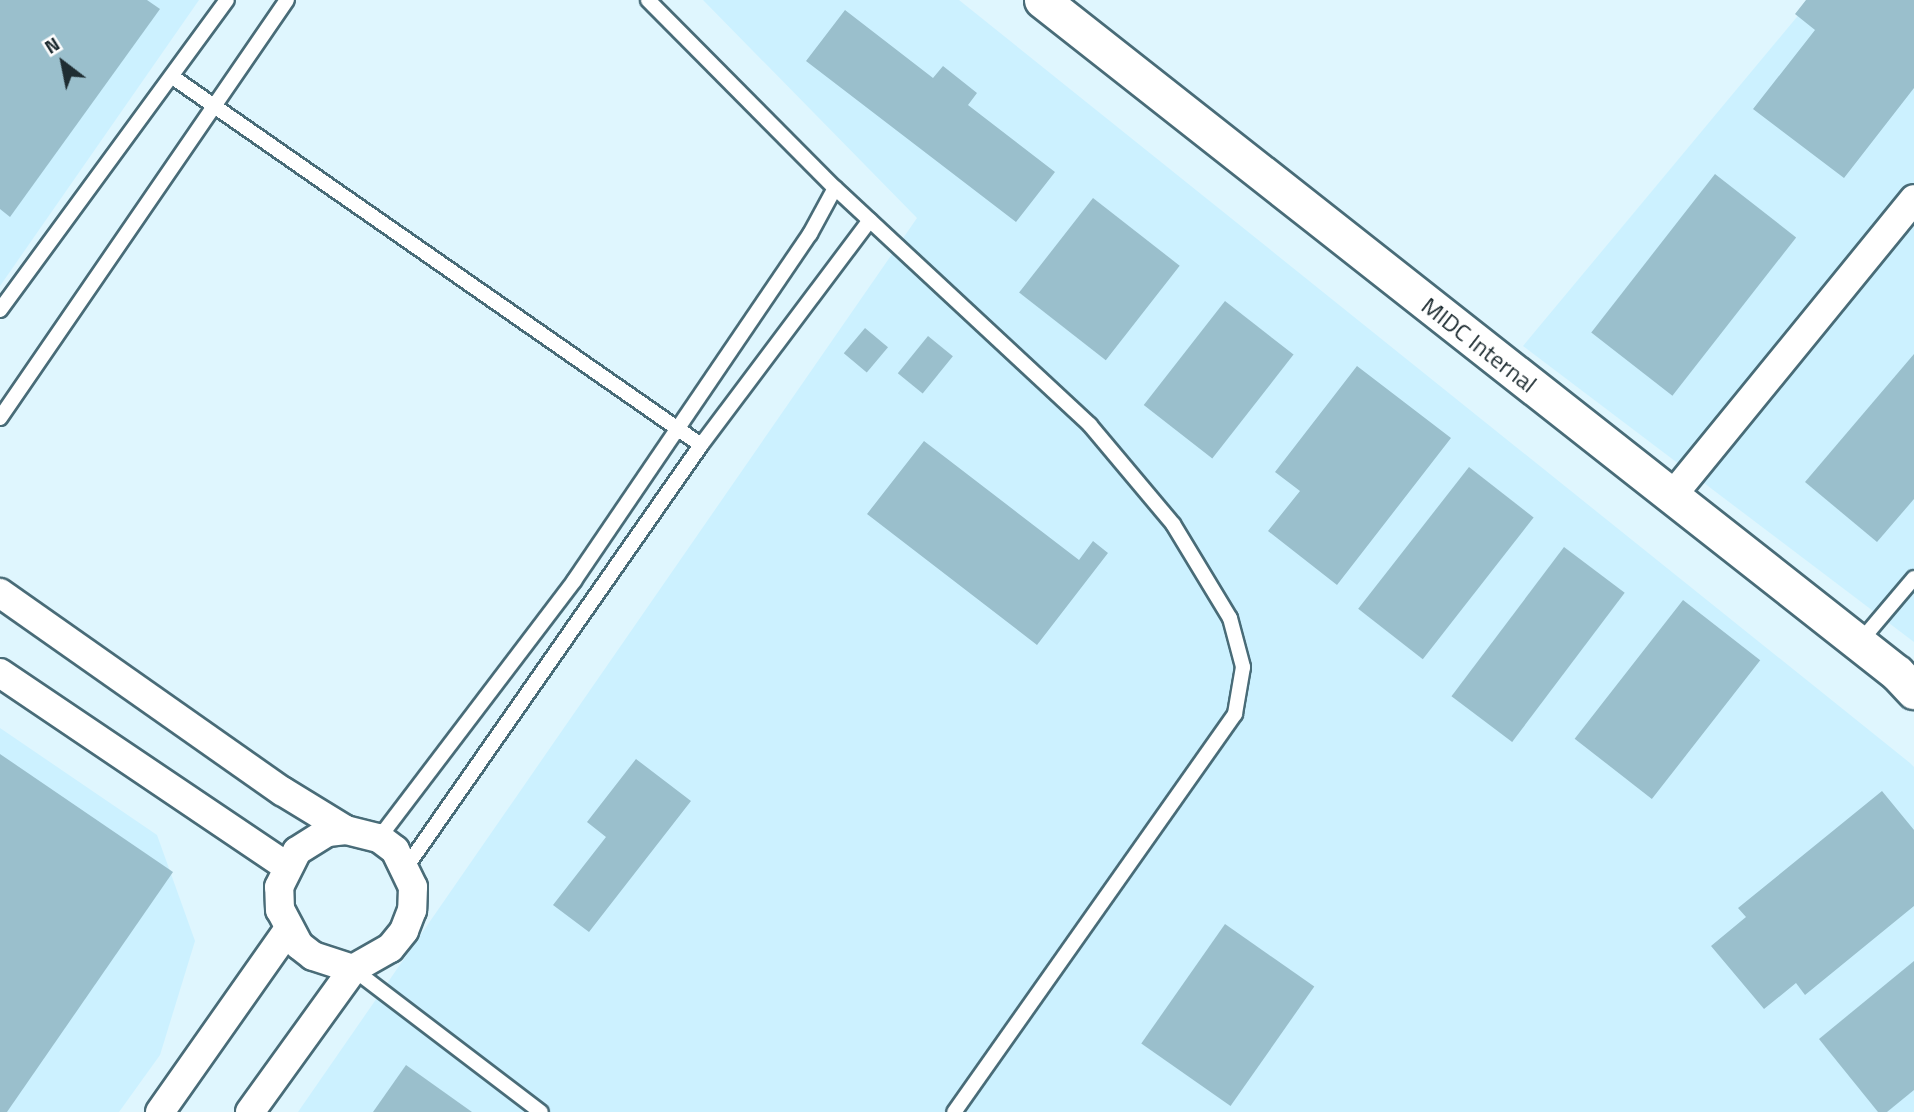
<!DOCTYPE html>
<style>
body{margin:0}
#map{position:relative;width:1914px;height:1112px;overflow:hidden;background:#dff6fe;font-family:"Titillium Web",sans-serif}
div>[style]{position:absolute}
.built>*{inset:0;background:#ccf1ff}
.building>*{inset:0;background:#9abfcc;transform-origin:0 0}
.roads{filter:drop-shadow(2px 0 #496c78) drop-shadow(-2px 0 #496c78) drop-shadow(0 2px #496c78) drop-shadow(0 -2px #496c78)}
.service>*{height:14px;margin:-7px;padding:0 7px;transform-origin:7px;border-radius:7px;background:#fff}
.minor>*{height:28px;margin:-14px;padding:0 14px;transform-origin:14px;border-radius:14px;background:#fff}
.tertiary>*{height:35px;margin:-17.5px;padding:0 17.5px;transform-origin:17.5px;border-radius:17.5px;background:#fff}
span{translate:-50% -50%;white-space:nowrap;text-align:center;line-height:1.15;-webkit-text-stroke:7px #fff;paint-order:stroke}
.street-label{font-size:24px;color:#1f2d32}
.north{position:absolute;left:28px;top:28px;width:70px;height:70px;-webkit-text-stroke:5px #fff;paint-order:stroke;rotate:328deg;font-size:19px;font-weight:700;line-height:28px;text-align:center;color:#1f2d32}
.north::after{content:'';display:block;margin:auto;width:24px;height:32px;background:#1f2d32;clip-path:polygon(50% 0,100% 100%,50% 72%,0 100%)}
</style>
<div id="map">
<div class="built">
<div style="clip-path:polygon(0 0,199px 0,0 286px)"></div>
<div style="clip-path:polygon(703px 0,959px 0,1910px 763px,1914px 767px,1914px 1112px,298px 1112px,917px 218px)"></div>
<div style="clip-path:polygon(1811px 0,1914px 0,1914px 642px,1523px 346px)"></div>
<div style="clip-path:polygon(0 728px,157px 835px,195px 941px,160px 1055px,119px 1112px,0 1112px)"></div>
</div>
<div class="building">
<div style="clip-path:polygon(0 0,147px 0,160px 9px,10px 217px,0 209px)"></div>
<div style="clip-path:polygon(1806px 0,1914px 0,1914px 88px,1844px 178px,1753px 109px,1815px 30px,1795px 14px)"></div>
<div style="clip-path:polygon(845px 10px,933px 78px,943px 66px,977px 93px,968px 105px,1055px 172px,1016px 222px,806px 61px)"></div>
<div style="left:1715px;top:174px;width:103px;height:201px;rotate:38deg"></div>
<div style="left:1093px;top:198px;width:110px;height:120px;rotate:38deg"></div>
<div style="left:1225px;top:301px;width:87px;height:132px;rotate:38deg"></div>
<div style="left:865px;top:328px;width:30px;height:33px;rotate:40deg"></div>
<div style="left:928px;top:336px;width:32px;height:48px;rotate:39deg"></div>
<div style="clip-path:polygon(1914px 354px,1914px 499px,1877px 542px,1805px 482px)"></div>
<div style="clip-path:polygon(1357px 366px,1451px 438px,1337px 585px,1268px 531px,1300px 491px,1275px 472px)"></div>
<div style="clip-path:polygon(924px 441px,1079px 560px,1093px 541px,1108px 553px,1037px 645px,867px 514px)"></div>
<div style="left:1469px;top:467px;width:82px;height:180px;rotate:38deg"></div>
<div style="left:1564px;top:547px;width:76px;height:187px;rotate:37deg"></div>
<div style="left:1683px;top:600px;width:98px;height:176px;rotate:38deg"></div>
<div style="clip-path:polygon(0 754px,173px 872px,7px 1112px,0 1112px)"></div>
<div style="clip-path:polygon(636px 759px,691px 801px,589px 932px,553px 905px,606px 837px,587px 822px)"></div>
<div style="clip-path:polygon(1882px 791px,1914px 830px,1914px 906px,1805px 995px,1796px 983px,1764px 1009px,1711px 946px,1746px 917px,1738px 908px)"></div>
<div style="left:1225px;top:924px;width:109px;height:146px;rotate:35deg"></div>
<div style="clip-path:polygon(1914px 961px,1914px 1090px,1887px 1112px,1878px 1112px,1819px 1039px)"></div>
<div style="clip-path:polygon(406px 1065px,472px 1112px,373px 1112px)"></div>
</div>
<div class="roads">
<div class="service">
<div style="left:648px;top:0;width:265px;rotate:45.2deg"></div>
<div style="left:835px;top:188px;width:348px;rotate:42.9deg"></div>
<div style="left:1090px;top:425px;width:129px;rotate:50deg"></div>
<div style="left:1173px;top:524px;width:110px;rotate:58.8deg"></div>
<div style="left:1230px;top:618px;width:51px;rotate:75.1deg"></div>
<div style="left:1243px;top:667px;width:48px;rotate:99.7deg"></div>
<div style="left:1235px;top:714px;width:487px;rotate:125.2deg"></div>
<div style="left:174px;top:78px;width:642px;rotate:34.85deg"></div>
<div style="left:0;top:310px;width:384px;rotate:-53.8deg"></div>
<div style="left:0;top:418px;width:507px;rotate:-55.53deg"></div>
<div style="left:1859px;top:643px;width:85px;rotate:-49.8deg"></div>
<div style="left:379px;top:838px;width:323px;rotate:-52.8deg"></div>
<div style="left:574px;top:581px;width:420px;rotate:-55.8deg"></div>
<div style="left:810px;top:234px;width:52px;rotate:-61.5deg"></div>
<div style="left:407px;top:866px;width:513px;rotate:-55.07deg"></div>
<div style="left:701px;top:445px;width:281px;rotate:-53.1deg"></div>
<div style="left:353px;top:969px;width:236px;rotate:37.3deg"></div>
</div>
<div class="minor">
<div style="left:1672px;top:496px;width:383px;rotate:-50.8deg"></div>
<div style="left:0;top:593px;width:345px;rotate:35.1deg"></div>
<div style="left:282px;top:791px;width:75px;rotate:31.4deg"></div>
<div style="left:0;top:673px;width:345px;rotate:34deg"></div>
<div style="left:346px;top:830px;width:34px;rotate:14deg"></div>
<div style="left:379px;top:838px;width:20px;rotate:37deg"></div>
<div style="left:395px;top:850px;width:41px;rotate:64.1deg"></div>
<div style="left:413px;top:887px;width:23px;rotate:92deg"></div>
<div style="left:412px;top:910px;width:22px;rotate:111deg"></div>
<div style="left:404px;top:931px;width:22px;rotate:129deg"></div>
<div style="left:390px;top:948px;width:43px;rotate:150.4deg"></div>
<div style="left:353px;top:969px;width:42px;rotate:-162deg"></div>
<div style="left:313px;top:956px;width:18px;rotate:-142deg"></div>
<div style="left:299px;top:945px;width:40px;rotate:-118deg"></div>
<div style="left:280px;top:910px;width:23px;rotate:-92deg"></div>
<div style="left:279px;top:887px;width:40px;rotate:-63.4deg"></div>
<div style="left:297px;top:851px;width:36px;rotate:-32deg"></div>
<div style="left:328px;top:832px;width:18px;rotate:-6deg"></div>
<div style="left:160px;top:1112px;width:221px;rotate:-54.9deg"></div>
<div style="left:250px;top:1112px;width:176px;rotate:-54.2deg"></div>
</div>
<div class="tertiary">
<div style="left:1042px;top:0;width:1088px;rotate:38.21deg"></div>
<div style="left:1897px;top:673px;width:25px;rotate:47deg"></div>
</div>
</div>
<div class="street-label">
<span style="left:1479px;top:345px;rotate:38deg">MIDC Internal</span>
</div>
<div class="north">N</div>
</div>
